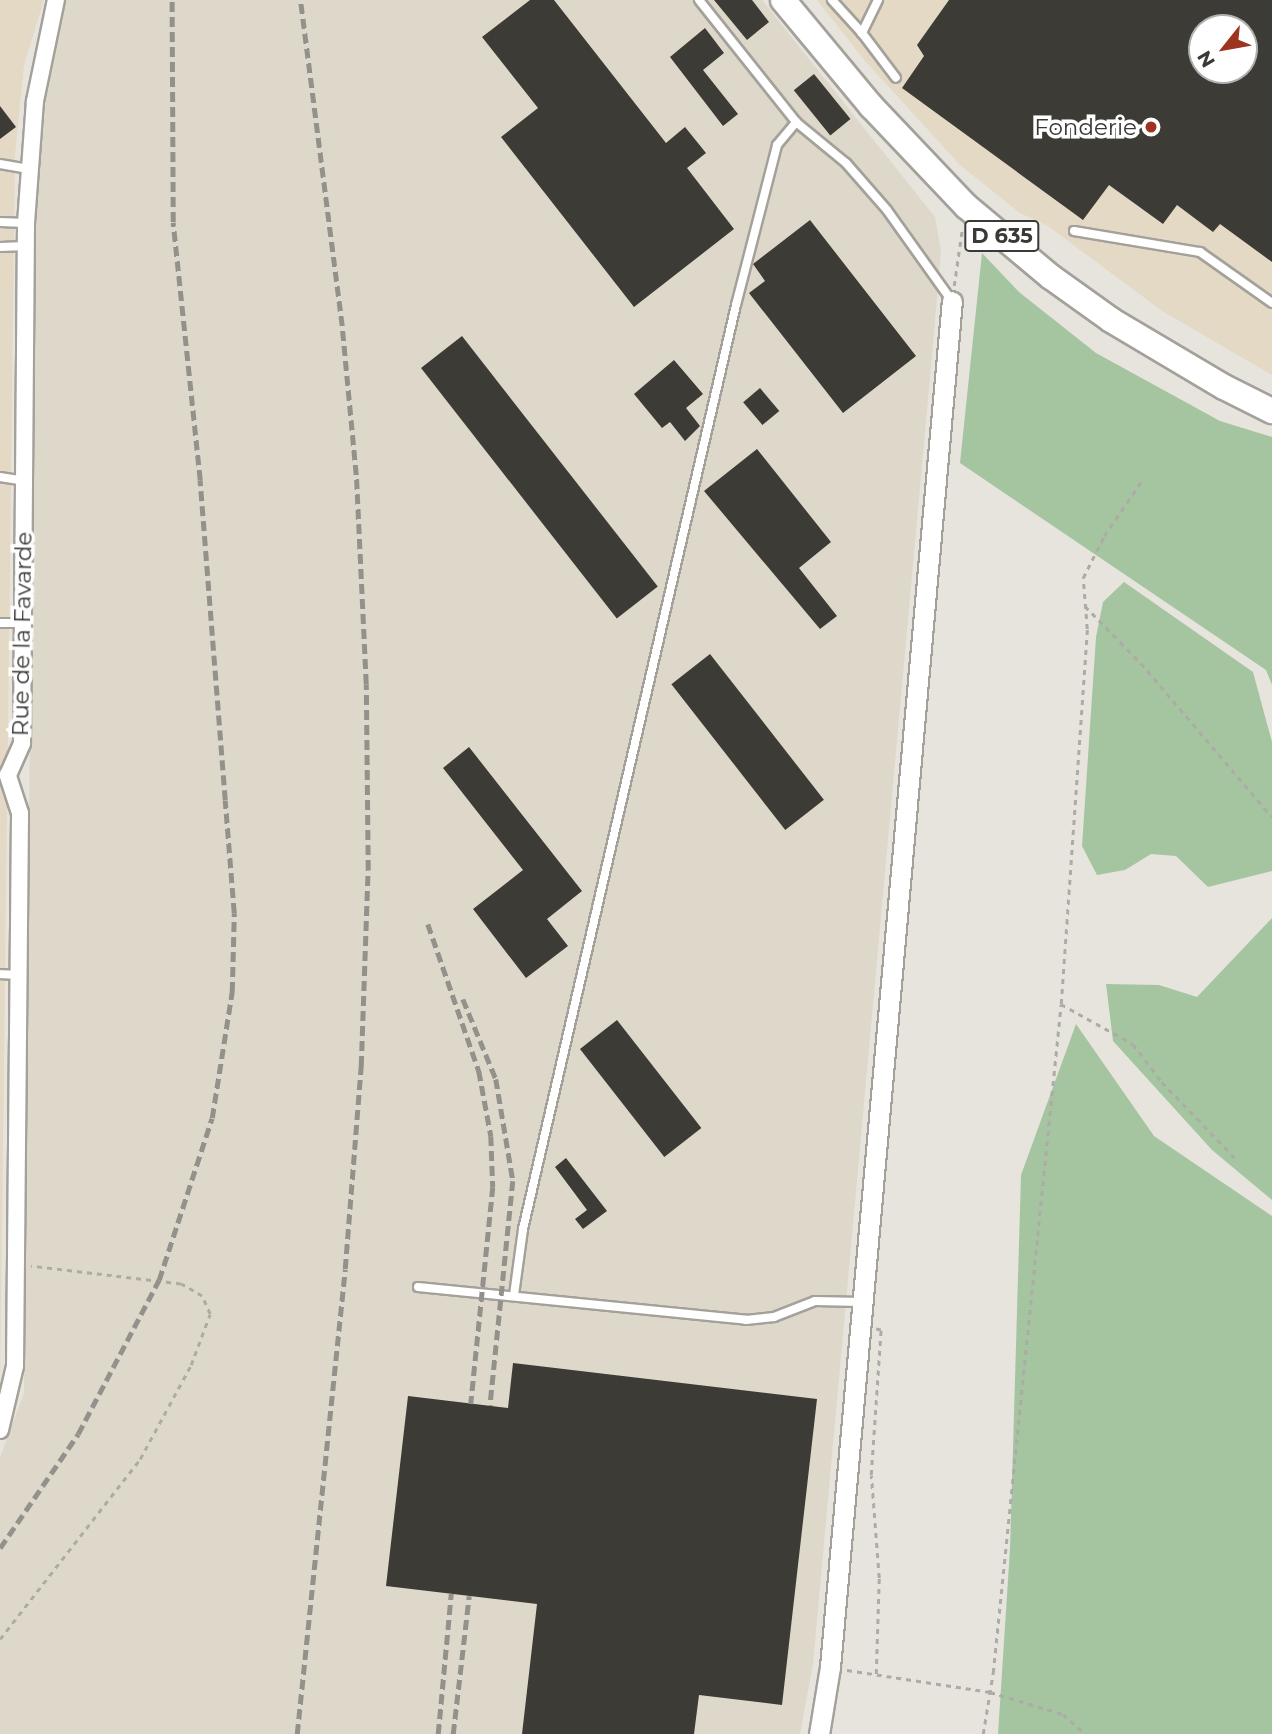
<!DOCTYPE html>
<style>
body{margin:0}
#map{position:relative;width:1272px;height:1734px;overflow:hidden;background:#e7e4dd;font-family:Montserrat,sans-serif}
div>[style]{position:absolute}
.built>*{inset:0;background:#ded8ca}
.industrial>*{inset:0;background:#e4d9c5}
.green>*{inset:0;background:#a5c5a1}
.building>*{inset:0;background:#3d3b35;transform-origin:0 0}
.path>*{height:2.5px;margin-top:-1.25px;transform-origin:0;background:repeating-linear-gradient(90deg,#adaba5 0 5px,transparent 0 10px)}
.roads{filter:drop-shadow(2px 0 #a4a19b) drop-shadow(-2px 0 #a4a19b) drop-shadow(0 2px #a4a19b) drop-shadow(0 -2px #a4a19b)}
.service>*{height:8px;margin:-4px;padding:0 4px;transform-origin:4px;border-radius:4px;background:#fff}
.minor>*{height:16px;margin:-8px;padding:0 8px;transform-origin:8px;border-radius:8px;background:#fff}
.tertiary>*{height:19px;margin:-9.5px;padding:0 9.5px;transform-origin:9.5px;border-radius:9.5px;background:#fff}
.primary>*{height:24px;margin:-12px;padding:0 12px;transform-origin:12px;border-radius:12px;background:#fff}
.rail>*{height:4.5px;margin-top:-2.25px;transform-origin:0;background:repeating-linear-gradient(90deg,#93918c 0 10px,transparent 0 15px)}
.dots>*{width:19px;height:19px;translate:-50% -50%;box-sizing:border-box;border:4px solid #fff;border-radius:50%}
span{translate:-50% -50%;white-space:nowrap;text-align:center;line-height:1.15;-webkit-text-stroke:7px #fff;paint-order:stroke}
.shield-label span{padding:2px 5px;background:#fff;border:2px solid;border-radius:5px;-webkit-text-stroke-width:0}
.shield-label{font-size:21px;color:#3a3936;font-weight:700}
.poi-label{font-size:23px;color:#3a3936}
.right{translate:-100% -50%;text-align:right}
.street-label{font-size:23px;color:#3a3936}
.north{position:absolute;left:1188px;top:14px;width:70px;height:70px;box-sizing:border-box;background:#fff;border:2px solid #b0b0af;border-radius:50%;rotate:239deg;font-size:19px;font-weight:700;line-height:28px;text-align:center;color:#3a3936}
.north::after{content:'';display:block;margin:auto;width:24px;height:32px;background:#9d341f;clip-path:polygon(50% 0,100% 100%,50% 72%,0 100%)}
</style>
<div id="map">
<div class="built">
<div style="clip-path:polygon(62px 0,762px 0,935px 217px,941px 251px,933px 345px,813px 1664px,800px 1734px,0 1734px,0 1457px,24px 1393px,34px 238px,46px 89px)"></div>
</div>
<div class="industrial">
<div style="clip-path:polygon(0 0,44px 0,24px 65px,15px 155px,0 1393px)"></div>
<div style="clip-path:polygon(evenodd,817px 0,1272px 0,1272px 375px,1162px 311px,1048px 226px,1020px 213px,960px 165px,865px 61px,817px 0,1202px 28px,1244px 28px,1244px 70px,1202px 70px,1202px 28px)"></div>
</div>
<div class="green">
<div style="clip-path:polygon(982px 253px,1019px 292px,1096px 353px,1220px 421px,1272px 437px,1272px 685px,1266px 670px,960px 463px)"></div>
<div style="clip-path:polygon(1124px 582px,1253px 672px,1272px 742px,1272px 871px,1208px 887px,1176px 856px,1151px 854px,1125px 870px,1097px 875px,1082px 846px,1096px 637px,1103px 602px)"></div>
<div style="clip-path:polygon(1272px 918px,1272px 1200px,1212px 1150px,1113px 1041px,1106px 984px,1159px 985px,1197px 997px)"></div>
<div style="clip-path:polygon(1076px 1024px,1154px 1136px,1272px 1216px,1272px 1734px,998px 1734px,1010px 1549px,1021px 1175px)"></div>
</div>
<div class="building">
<div style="clip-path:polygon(530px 0,554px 0,666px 143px,685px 127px,706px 153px,687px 168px,734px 229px,634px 307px,501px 137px,538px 108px,482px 37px)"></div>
<div style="clip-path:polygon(714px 0,752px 0,769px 22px,747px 40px)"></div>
<div style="clip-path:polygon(evenodd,949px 0,1272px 0,1272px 262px,1220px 224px,1213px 232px,1177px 205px,1163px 224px,1109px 185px,1083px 220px,902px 88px,924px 56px,917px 45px,949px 0,1202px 28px,1244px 28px,1244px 70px,1202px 70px,1202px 28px)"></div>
<div style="clip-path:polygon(705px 28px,724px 53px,703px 70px,738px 114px,723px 126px,670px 57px)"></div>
<div style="left:814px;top:74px;width:58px;height:26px;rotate:51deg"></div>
<div style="clip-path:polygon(0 106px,16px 127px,0 139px)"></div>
<div style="clip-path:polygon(810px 220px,916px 356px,843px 413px,749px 293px,765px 281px,753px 264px)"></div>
<div style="left:462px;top:336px;width:318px;height:52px;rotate:52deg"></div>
<div style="clip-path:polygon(674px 360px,703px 394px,686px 408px,700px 426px,685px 441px,670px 422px,662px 428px,634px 394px)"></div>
<div style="left:760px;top:388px;width:30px;height:22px;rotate:50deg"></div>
<div style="clip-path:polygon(757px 449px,831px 542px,799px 568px,837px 616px,820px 629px,704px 491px)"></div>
<div style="left:710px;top:654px;width:185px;height:49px;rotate:52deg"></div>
<div style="clip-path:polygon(469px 747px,582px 891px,547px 919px,568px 946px,526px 978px,473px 909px,523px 870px,443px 768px)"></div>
<div style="left:617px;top:1020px;width:137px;height:47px;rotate:52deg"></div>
<div style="clip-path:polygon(566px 1158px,607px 1211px,583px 1229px,575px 1219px,587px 1210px,555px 1167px)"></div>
<div style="clip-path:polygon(513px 1363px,817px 1399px,782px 1705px,699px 1695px,694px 1734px,522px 1734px,537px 1604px,386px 1586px,408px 1396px,508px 1408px)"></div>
</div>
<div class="path">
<div style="left:954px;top:286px;width:57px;rotate:-81.9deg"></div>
<div style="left:1085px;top:606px;width:80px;rotate:45.5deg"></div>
<div style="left:1141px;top:663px;width:202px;rotate:49.6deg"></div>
<div style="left:1061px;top:1004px;width:82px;rotate:29.1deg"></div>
<div style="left:1133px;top:1044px;width:48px;rotate:52.7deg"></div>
<div style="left:1162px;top:1082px;width:110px;rotate:46.1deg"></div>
<div style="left:0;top:1639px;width:228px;rotate:-52.1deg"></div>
<div style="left:140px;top:1459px;width:107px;rotate:-61.5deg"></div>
<div style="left:191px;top:1365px;width:54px;rotate:-69.6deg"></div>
<div style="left:210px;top:1314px;width:20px;rotate:-114deg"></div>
<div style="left:202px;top:1296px;width:24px;rotate:-150deg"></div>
<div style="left:181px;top:1284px;width:151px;rotate:-173.2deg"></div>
<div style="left:847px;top:1670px;width:145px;rotate:8.7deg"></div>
<div style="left:990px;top:1692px;width:76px;rotate:16.8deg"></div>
<div style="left:1063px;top:1714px;width:30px;rotate:42deg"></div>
<div style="left:876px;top:1674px;width:96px;rotate:-88.2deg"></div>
<div style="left:879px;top:1578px;width:103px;rotate:-94.4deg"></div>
<div style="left:871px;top:1475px;width:145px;rotate:-86.1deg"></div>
<div style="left:881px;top:1330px;width:5px;rotate:-169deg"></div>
<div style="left:983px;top:1734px;width:62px;rotate:-80.7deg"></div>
<div style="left:993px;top:1673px;width:672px;rotate:-84.2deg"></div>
<div style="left:1061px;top:1004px;width:376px;rotate:-86deg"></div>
<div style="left:1087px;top:629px;width:51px;rotate:-94.5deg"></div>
<div style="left:1083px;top:578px;width:47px;rotate:-63.4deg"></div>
<div style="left:1104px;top:536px;width:69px;rotate:-55.6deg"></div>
</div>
<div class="roads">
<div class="service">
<div style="left:699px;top:0;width:156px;rotate:51.5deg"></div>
<div style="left:796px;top:122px;width:65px;rotate:39.4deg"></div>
<div style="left:846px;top:163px;width:62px;rotate:48.9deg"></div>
<div style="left:887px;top:210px;width:112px;rotate:54.5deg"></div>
<div style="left:832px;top:0;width:45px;rotate:47.7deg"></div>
<div style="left:878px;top:0;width:37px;rotate:116deg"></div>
<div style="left:862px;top:33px;width:56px;rotate:52.9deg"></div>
<div style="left:0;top:164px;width:29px;rotate:10deg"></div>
<div style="left:0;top:222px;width:26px;rotate:2deg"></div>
<div style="left:1074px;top:231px;width:128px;rotate:9.5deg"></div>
<div style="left:1200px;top:252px;width:88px;rotate:35.3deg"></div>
<div style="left:0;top:247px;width:26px;rotate:-2deg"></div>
<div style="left:0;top:477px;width:24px;rotate:9deg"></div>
<div style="left:0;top:623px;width:23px"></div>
<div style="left:0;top:974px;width:20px;rotate:3deg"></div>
<div style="left:418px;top:1287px;width:330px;rotate:5.7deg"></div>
<div style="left:746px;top:1320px;width:28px;rotate:-6deg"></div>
<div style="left:774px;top:1317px;width:44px;rotate:-21.3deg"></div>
<div style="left:815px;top:1301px;width:46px;rotate:1.2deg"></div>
<div style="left:514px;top:1295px;width:67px;rotate:-82.2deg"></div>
<div style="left:523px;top:1229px;width:948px;rotate:-77.02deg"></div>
<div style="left:736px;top:305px;width:165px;rotate:-75.6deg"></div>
<div style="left:777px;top:145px;width:30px;rotate:-50deg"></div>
</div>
<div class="minor">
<div style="left:0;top:1430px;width:66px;rotate:-76.8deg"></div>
<div style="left:15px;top:1366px;width:553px;rotate:-89.48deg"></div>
<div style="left:20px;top:813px;width:40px;rotate:-108deg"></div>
<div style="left:8px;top:775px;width:35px;rotate:-66deg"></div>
<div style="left:22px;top:743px;width:520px;rotate:-89.56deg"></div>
<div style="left:26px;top:223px;width:122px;rotate:-85.8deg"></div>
<div style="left:35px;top:101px;width:103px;rotate:-78.3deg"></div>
</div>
<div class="tertiary">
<div style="left:819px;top:1734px;width:68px;rotate:-80.7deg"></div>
<div style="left:830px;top:1667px;width:1371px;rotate:-84.9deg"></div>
</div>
<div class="primary">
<div style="left:783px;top:0;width:138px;rotate:50.3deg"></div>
<div style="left:871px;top:106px;width:138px;rotate:46.5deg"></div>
<div style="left:966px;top:206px;width:111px;rotate:39.9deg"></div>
<div style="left:1051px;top:277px;width:74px;rotate:35.6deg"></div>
<div style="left:1111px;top:320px;width:131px;rotate:30.7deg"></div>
<div style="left:1224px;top:387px;width:54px;rotate:26.6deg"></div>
</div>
</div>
<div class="rail">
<div style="left:428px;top:924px;width:156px;rotate:70.9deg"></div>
<div style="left:479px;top:1071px;width:66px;rotate:79.5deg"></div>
<div style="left:491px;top:1136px;width:51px;rotate:87.8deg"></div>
<div style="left:493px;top:1187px;width:218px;rotate:95.8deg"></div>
<div style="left:463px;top:999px;width:87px;rotate:67.6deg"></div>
<div style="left:496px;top:1079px;width:103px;rotate:80.5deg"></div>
<div style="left:513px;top:1181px;width:226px;rotate:95.8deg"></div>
<div style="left:0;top:1548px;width:138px;rotate:-55.6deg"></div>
<div style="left:78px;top:1434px;width:174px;rotate:-62.3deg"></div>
<div style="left:159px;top:1280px;width:170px;rotate:-71.9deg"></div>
<div style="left:212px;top:1118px;width:128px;rotate:-81deg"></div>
<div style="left:232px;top:992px;width:79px;rotate:-88.5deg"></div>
<div style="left:234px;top:913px;width:113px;rotate:-94.6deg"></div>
<div style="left:225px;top:800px;width:321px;rotate:-94.5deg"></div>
<div style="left:200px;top:480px;width:259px;rotate:-96deg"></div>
<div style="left:173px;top:222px;width:222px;rotate:-90.3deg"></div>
<div style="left:297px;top:1734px;width:467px;rotate:-84.1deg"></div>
<div style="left:345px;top:1269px;width:204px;rotate:-85.5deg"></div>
<div style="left:361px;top:1066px;width:196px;rotate:-88deg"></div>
<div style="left:368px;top:870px;width:186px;rotate:-90.6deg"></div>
<div style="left:366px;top:684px;width:209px;rotate:-92.7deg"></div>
<div style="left:356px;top:475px;width:150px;rotate:-95.4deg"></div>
<div style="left:342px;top:326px;width:329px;rotate:-97.3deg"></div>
<div style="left:438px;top:1734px;width:141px;rotate:-84.7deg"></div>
<div style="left:453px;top:1734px;width:139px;rotate:-83.4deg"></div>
</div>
<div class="dots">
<div style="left:1151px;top:127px;background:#9d341f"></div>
</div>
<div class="shield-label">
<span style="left:1002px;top:236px">D 635</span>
</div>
<div class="poi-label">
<span class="right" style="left:1137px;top:127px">Fonderie</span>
</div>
<div class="street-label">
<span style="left:22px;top:634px;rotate:-89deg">Rue de la Favarde</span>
</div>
<div class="north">N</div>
</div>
